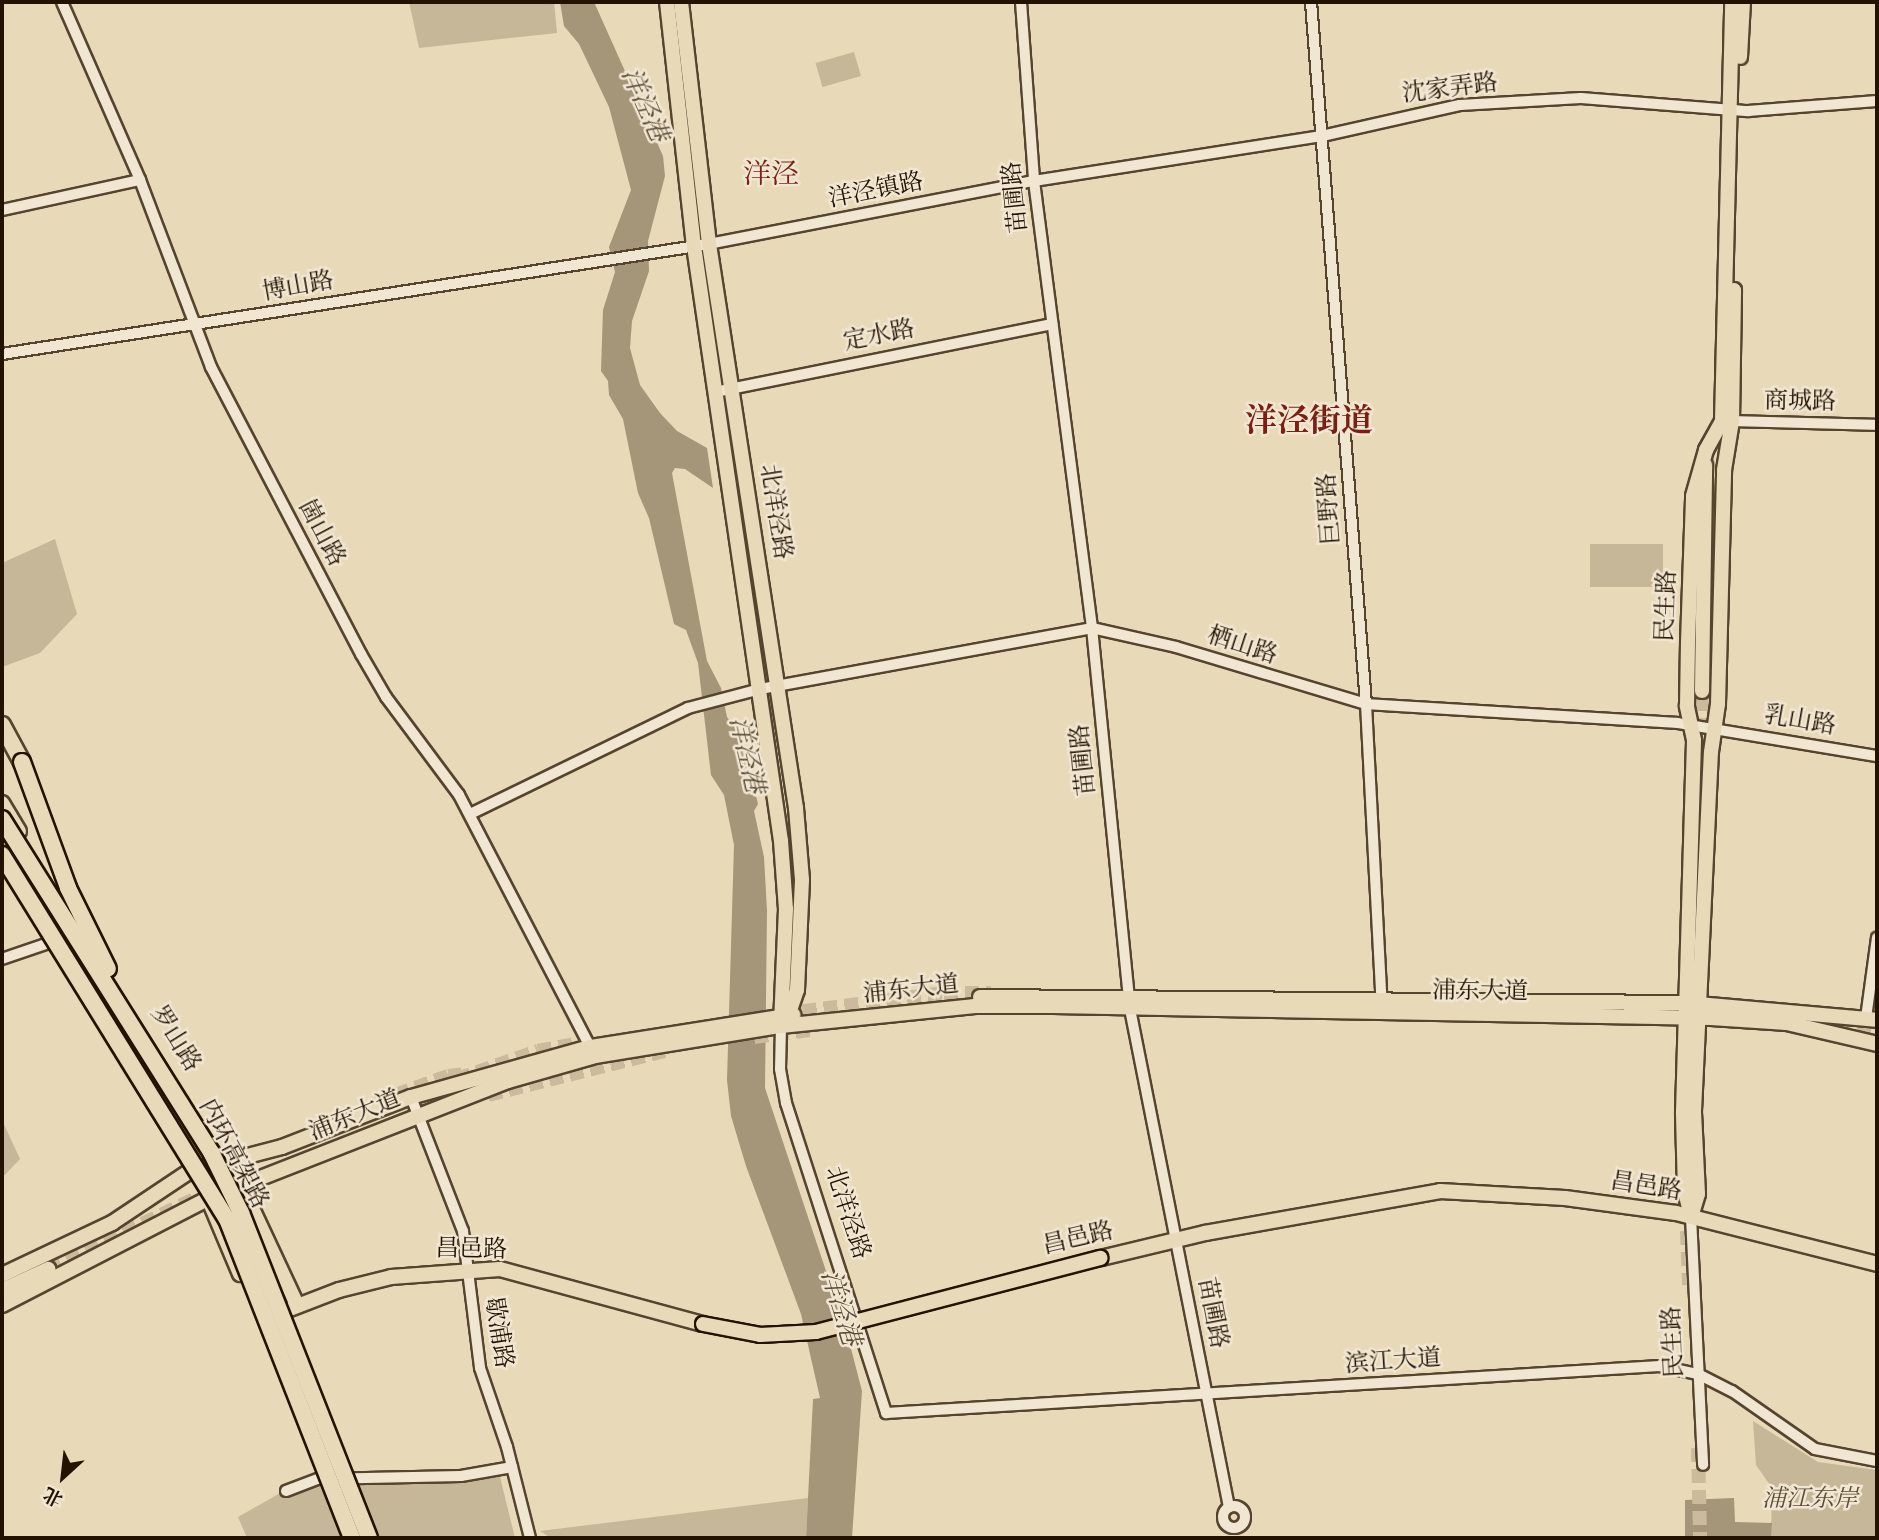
<!DOCTYPE html>
<meta charset="utf-8">
<style>
body{margin:0}
#map{position:relative;width:1879px;height:1540px;overflow:hidden;background:#e8d9b8;font-family:"IM FELL English","Noto Serif SC",serif}
div>[style]{position:absolute}
.green>*{inset:0;background:#c7b799;transform-origin:0 0}
.water>*{inset:0;background:#a59579}
.major-tunnel>*{height:14px;margin-top:-7px;transform-origin:0;background:repeating-linear-gradient(90deg,#cbbb9c 0 14px,transparent 0 21px)}
.roads{filter:drop-shadow(2px 0 #55442e) drop-shadow(-2px 0 #55442e) drop-shadow(0 2px #55442e) drop-shadow(0 -2px #55442e)}
.minor>*{height:10px;margin:-5px;padding:0 5px;transform-origin:5px;border-radius:5px;background:#f0e6d1}
.minor>.ring{margin:-5px;padding:0;box-sizing:content-box;background:none;border:10px solid #f0e6d1;border-radius:50%}
.major>*{height:14px;margin:-7px;padding:0 7px;transform-origin:7px;border-radius:7px;background:#e8d9b8}
.highway>*{height:16px;margin:-8px;padding:0 8px;transform-origin:8px;border-radius:8px;background:#e8d9b8}
.bridges{filter:drop-shadow(2px 0 #241200) drop-shadow(-2px 0 #241200) drop-shadow(0 2px #241200) drop-shadow(0 -2px #241200)}
.major-bridge>*{height:14px;margin:-7px;padding:0 7px;transform-origin:7px;border-radius:7px;background:#e8d9b8}
.highway-bridge>*{height:16px;margin:-8px;padding:0 8px;transform-origin:8px;border-radius:8px;background:#e8d9b8}
span{translate:-50% -50%;white-space:nowrap;text-align:center;line-height:1.15;-webkit-text-stroke:5px #f0e6d1;paint-order:stroke}
.street-label{font-size:24px;color:#241200}
.park-label{font-size:24px;color:#5d4c36;font-style:italic}
.water-label{font-size:26px;color:#5e4d36;font-style:italic}
.quarter-label{font-size:28px;color:#7a1f14}
.district-label{font-size:32px;color:#7a1f14;font-weight:700}
.frame{position:absolute;inset:0;border:4px solid #241200;pointer-events:none}
.north{position:absolute;left:28px;top:1442px;width:70px;height:70px;-webkit-text-stroke:5px #f0e6d1;paint-order:stroke;rotate:207deg;font-size:19px;font-weight:700;line-height:28px;text-align:center;color:#241200}
.north::after{content:'';display:block;margin:auto;width:24px;height:32px;background:#241200;clip-path:polygon(50% 0,100% 100%,50% 72%,0 100%)}
</style>
<div id="map">
<div class="green">
<div style="clip-path:polygon(409px 2px,554px 2px,557px 33px,419px 48px)"></div>
<div style="left:854px;top:52px;width:25px;height:40px;rotate:74deg"></div>
<div style="clip-path:polygon(55px 539px,77px 614px,40px 653px,2px 667px,2px 563px)"></div>
<div style="left:1590px;top:544px;width:73px;height:43px"></div>
<div style="clip-path:polygon(2px 1120px,20px 1159px,2px 1178px)"></div>
<div style="clip-path:polygon(1753px 1421px,1818px 1462px,1877px 1470px,1877px 1538px,1771px 1538px,1772px 1488px,1756px 1465px)"></div>
<div style="clip-path:polygon(500px 1477px,515px 1538px,247px 1538px,238px 1517px,282px 1492px,307px 1486px)"></div>
<div style="clip-path:polygon(808px 1498px,806px 1538px,551px 1538px,540px 1531px)"></div>
</div>
<div class="water">
<div style="clip-path:polygon(560px 2px,594px 2px,663px 156px,665px 176px,648px 241px,649px 271px,632px 321px,630px 348px,640px 385px,660px 413px,677px 431px,707px 448px,713px 488px,685px 469px,675px 468px,672px 473px,707px 661px,721px 688px,727px 717px,741px 735px,758px 804px,754px 811px,764px 857px,767px 911px,765px 1088px,848px 1337px,862px 1391px,852px 1538px,806px 1538px,813px 1399px,820px 1398px,801px 1314px,746px 1166px,731px 1116px,727px 1080px,734px 845px,724px 795px,711px 775px,698px 663px,686px 630px,674px 624px,649px 518px,638px 493px,623px 419px,609px 395px,608px 381px,601px 371px,603px 310px,615px 272px,609px 247px,631px 190px,609px 107px,579px 44px,564px 26px)"></div>
<div style="clip-path:polygon(1734px 1498px,1735px 1522px,1772px 1523px,1771px 1538px,1685px 1538px,1685px 1500px)"></div>
</div>
<div class="major-tunnel">
<div style="left:1700px;top:753px;width:62px;rotate:-88.2deg"></div>
<div style="left:782px;top:1014px;width:163px;rotate:-7.4deg"></div>
<div style="left:944px;top:993px;width:47px"></div>
<div style="left:1795px;top:1020px;width:83px;rotate:7deg"></div>
<div style="left:754px;top:1037px;width:56px;rotate:-7.1deg"></div>
<div style="left:457px;top:1079px;width:86px;rotate:-19.1deg"></div>
<div style="left:538px;top:1051px;width:55px;rotate:-10.5deg"></div>
<div style="left:488px;top:1095px;width:186px;rotate:-14deg"></div>
<div style="left:376px;top:1102px;width:77px;rotate:-19.9deg"></div>
<div style="left:448px;top:1076px;width:19px;rotate:-6deg"></div>
<div style="left:1687px;top:1231px;width:54px;rotate:87.9deg"></div>
<div style="left:48px;top:1269px;width:187px;rotate:-25.6deg"></div>
<div style="left:1698px;top:1448px;width:90px;rotate:88.7deg"></div>
</div>
<div class="roads">
<div class="minor">
<div style="left:62px;top:2px;width:194px;rotate:66.3deg"></div>
<div style="left:140px;top:180px;width:200px;rotate:69.2deg"></div>
<div style="left:211px;top:367px;width:324px;rotate:62.4deg"></div>
<div style="left:361px;top:654px;width:50px;rotate:59.8deg"></div>
<div style="left:386px;top:697px;width:122px;rotate:53.3deg"></div>
<div style="left:459px;top:795px;width:290px;rotate:62.5deg"></div>
<div style="left:1021px;top:2px;width:179px;rotate:85.8deg"></div>
<div style="left:1034px;top:181px;width:451px;rotate:82.6deg"></div>
<div style="left:1092px;top:628px;width:383px;rotate:84.3deg"></div>
<div style="left:1130px;top:1009px;width:508px;rotate:78.76deg"></div>
<div style="left:1311px;top:2px;width:704px;rotate:85.52deg"></div>
<div style="left:1366px;top:704px;width:304px;rotate:87deg"></div>
<div style="left:2px;top:210px;width:141px;rotate:-12.3deg"></div>
<div style="left:2px;top:354px;width:716px;rotate:-8.84deg"></div>
<div style="left:709px;top:244px;width:331px;rotate:-11deg"></div>
<div style="left:1034px;top:181px;width:291px;rotate:-8.9deg"></div>
<div style="left:1322px;top:136px;width:141px;rotate:-12.7deg"></div>
<div style="left:1460px;top:105px;width:121px;rotate:-3.3deg"></div>
<div style="left:1581px;top:98px;width:168px;rotate:4.5deg"></div>
<div style="left:1748px;top:111px;width:129px;rotate:-4.4deg"></div>
<div style="left:715px;top:392px;width:344px;rotate:-11.4deg"></div>
<div style="left:1726px;top:421px;width:151px;rotate:1.5deg"></div>
<div style="left:470px;top:814px;width:242px;rotate:-25.9deg"></div>
<div style="left:688px;top:708px;width:74px;rotate:-14.8deg"></div>
<div style="left:760px;top:689px;width:338px;rotate:-10.4deg"></div>
<div style="left:1092px;top:628px;width:86px;rotate:12.7deg"></div>
<div style="left:1176px;top:647px;width:198px;rotate:16.7deg"></div>
<div style="left:1366px;top:704px;width:312px;rotate:3.5deg"></div>
<div style="left:1677px;top:723px;width:203px;rotate:9.4deg"></div>
<div style="left:2px;top:959px;width:80px;rotate:-18.9deg"></div>
<div style="left:1866px;top:1018px;width:81px;rotate:-82.2deg"></div>
<div style="left:781px;top:1026px;width:43px;rotate:91.3deg"></div>
<div style="left:780px;top:1069px;width:35px;rotate:80deg"></div>
<div style="left:786px;top:1103px;width:326px;rotate:72.1deg"></div>
<div style="left:886px;top:1413px;width:775px;rotate:-3.47deg"></div>
<div style="left:1660px;top:1366px;width:39px;rotate:12deg"></div>
<div style="left:1698px;top:1374px;width:38px;rotate:27deg"></div>
<div style="left:1732px;top:1391px;width:101px;rotate:34.9deg"></div>
<div style="left:1815px;top:1449px;width:63px;rotate:11deg"></div>
<div style="left:411px;top:1097px;width:144px;rotate:68.8deg"></div>
<div style="left:463px;top:1231px;width:138px;rotate:82.9deg"></div>
<div style="left:480px;top:1368px;width:83px;rotate:71.1deg"></div>
<div style="left:507px;top:1447px;width:94px;rotate:75.8deg"></div>
<div style="left:1691px;top:1217px;width:248px;rotate:87.2deg"></div>
<div style="left:286px;top:1491px;width:34px;rotate:-21deg"></div>
<div style="left:318px;top:1479px;width:143px;rotate:-1.2deg"></div>
<div style="left:461px;top:1476px;width:52px;rotate:-10deg"></div>
<div class="ring" style="left:1223px;top:1506px;width:12px;height:12px"></div>
</div>
<div class="major">
<div style="left:667px;top:2px;width:245px;rotate:83.7deg"></div>
<div style="left:694px;top:246px;width:601px;rotate:81.68deg"></div>
<div style="left:781px;top:841px;width:68px;rotate:85.8deg"></div>
<div style="left:786px;top:909px;width:116px;rotate:92.5deg"></div>
<div style="left:681px;top:2px;width:244px;rotate:83.4deg"></div>
<div style="left:709px;top:244px;width:571px;rotate:81.23deg"></div>
<div style="left:796px;top:808px;width:72px;rotate:85.2deg"></div>
<div style="left:802px;top:880px;width:110px;rotate:92.6deg"></div>
<div style="left:797px;top:990px;width:31px;rotate:109deg"></div>
<div style="left:1740px;top:57px;width:55px;rotate:-86.9deg"></div>
<div style="left:1702px;top:691px;width:226px;rotate:-89.2deg"></div>
<div style="left:2px;top:803px;width:33px;rotate:59deg"></div>
<div style="left:980px;top:997px;width:708px;rotate:0.49deg"></div>
<div style="left:1688px;top:1003px;width:190px;rotate:5.1deg"></div>
<div style="left:220px;top:1158px;width:53px;rotate:56.6deg"></div>
<div style="left:249px;top:1202px;width:114px;rotate:65deg"></div>
<div style="left:211px;top:1205px;width:75px;rotate:67.2deg"></div>
<div style="left:1691px;top:1217px;width:27px;rotate:-103deg"></div>
<div style="left:1685px;top:1191px;width:79px;rotate:-91.5deg"></div>
<div style="left:1683px;top:1112px;width:372px;rotate:-88.3deg"></div>
<div style="left:1694px;top:740px;width:35px;rotate:-102deg"></div>
<div style="left:1687px;top:706px;width:64px;rotate:-89.1deg"></div>
<div style="left:1688px;top:642px;width:146px;rotate:-88deg"></div>
<div style="left:1693px;top:496px;width:48px;rotate:-74.2deg"></div>
<div style="left:1706px;top:450px;width:33px;rotate:-61deg"></div>
<div style="left:1722px;top:421px;width:419px;rotate:-88.6deg"></div>
<div style="left:1691px;top:1217px;width:24px;rotate:-73deg"></div>
<div style="left:1698px;top:1194px;width:83px;rotate:-92.8deg"></div>
<div style="left:1694px;top:1111px;width:359px;rotate:-87.3deg"></div>
<div style="left:1711px;top:752px;width:49px;rotate:-81.7deg"></div>
<div style="left:1718px;top:704px;width:234px;rotate:-88.5deg"></div>
<div style="left:1724px;top:470px;width:50px;rotate:-80.7deg"></div>
<div style="left:1732px;top:421px;width:131px;rotate:-89.1deg"></div>
<div style="left:1101px;top:1258px;width:107px;rotate:-13.5deg"></div>
<div style="left:1205px;top:1233px;width:239px;rotate:-10.1deg"></div>
<div style="left:1440px;top:1191px;width:125px;rotate:3.2deg"></div>
<div style="left:1565px;top:1198px;width:112px;rotate:7.7deg"></div>
<div style="left:1676px;top:1213px;width:207px;rotate:14.2deg"></div>
<div style="left:2px;top:1275px;width:122px;rotate:-25.3deg"></div>
<div style="left:112px;top:1223px;width:94px;rotate:-33.7deg"></div>
<div style="left:190px;top:1171px;width:95px;rotate:-14.6deg"></div>
<div style="left:282px;top:1147px;width:138px;rotate:-21.2deg"></div>
<div style="left:411px;top:1097px;width:186px;rotate:-15.6deg"></div>
<div style="left:590px;top:1047px;width:206px;rotate:-9deg"></div>
<div style="left:2px;top:1290px;width:51px;rotate:-24.5deg"></div>
<div style="left:2px;top:1305px;width:231px;rotate:-27.3deg"></div>
<div style="left:207px;top:1199px;width:323px;rotate:-21.4deg"></div>
<div style="left:508px;top:1081px;width:91px;rotate:-16deg"></div>
<div style="left:595px;top:1056px;width:188px;rotate:-9.2deg"></div>
<div style="left:781px;top:1026px;width:195px;rotate:-5.9deg"></div>
<div style="left:975px;top:1006px;width:78px"></div>
<div style="left:1053px;top:1006px;width:658px;rotate:1.04deg"></div>
<div style="left:1711px;top:1018px;width:76px;rotate:3.8deg"></div>
<div style="left:1787px;top:1023px;width:92px;rotate:13.1deg"></div>
<div style="left:269px;top:1317px;width:75px;rotate:-21.1deg"></div>
<div style="left:339px;top:1290px;width:54px;rotate:-14deg"></div>
<div style="left:391px;top:1277px;width:109px;rotate:-4.2deg"></div>
<div style="left:500px;top:1269px;width:210px;rotate:15.2deg"></div>
</div>
<div class="highway">
<div style="left:2px;top:725px;width:42px;rotate:61.6deg"></div>
</div>
</div>
<div class="bridges">
<div class="major-bridge">
<div style="left:703px;top:1324px;width:58px;rotate:10.9deg"></div>
<div style="left:760px;top:1335px;width:56px;rotate:-3.1deg"></div>
<div style="left:816px;top:1332px;width:294px;rotate:-14.6deg"></div>
</div>
<div class="highway-bridge">
<div style="left:22px;top:762px;width:134px;rotate:69.9deg"></div>
<div style="left:68px;top:888px;width:90px;rotate:63.7deg"></div>
<div style="left:2px;top:819px;width:395px;rotate:57.9deg"></div>
<div style="left:212px;top:1154px;width:66px;rotate:63.8deg"></div>
<div style="left:241px;top:1213px;width:349px;rotate:68.5deg"></div>
<div style="left:2px;top:855px;width:428px;rotate:58.3deg"></div>
<div style="left:227px;top:1219px;width:343px;rotate:68.6deg"></div>
</div>
</div>
<div class="street-label">
<span style="left:1450px;top:89px;rotate:-7deg">沈家弄路</span>
<span style="left:876px;top:191px;rotate:-11deg">洋泾镇路</span>
<span style="left:1016px;top:197px;rotate:-96deg">苗圃路</span>
<span style="left:298px;top:287px;rotate:-10deg">博山路</span>
<span style="left:879px;top:336px;rotate:-11deg">定水路</span>
<span style="left:1800px;top:402px;rotate:1deg">商城路</span>
<span style="left:1330px;top:509px;rotate:-94deg">巨野路</span>
<span style="left:775px;top:512px;rotate:81deg">北洋泾路</span>
<span style="left:321px;top:533px;rotate:62deg">崮山路</span>
<span style="left:1667px;top:606px;rotate:-88deg">民生路</span>
<span style="left:1242px;top:646px;rotate:18deg">栖山路</span>
<span style="left:1800px;top:721px;rotate:10deg">乳山路</span>
<span style="left:1084px;top:760px;rotate:-96deg">苗圃路</span>
<span style="left:911px;top:990px;rotate:-6deg">浦东大道</span>
<span style="left:1480px;top:992px;rotate:1deg">浦东大道</span>
<span style="left:175px;top:1039px;rotate:58deg">罗山路</span>
<span style="left:355px;top:1116px;rotate:-22deg">浦东大道</span>
<span style="left:233px;top:1154px;rotate:62deg">内环高架路</span>
<span style="left:1646px;top:1187px;rotate:9deg">昌邑路</span>
<span style="left:847px;top:1213px;rotate:72deg">北洋泾路</span>
<span style="left:1078px;top:1239px;rotate:-13deg">昌邑路</span>
<span style="left:471px;top:1250px;rotate:1deg">昌邑路</span>
<span style="left:1212px;top:1313px;rotate:79deg">苗圃路</span>
<span style="left:498px;top:1333px;rotate:81deg">歇浦路</span>
<span style="left:1674px;top:1342px;rotate:-93deg">民生路</span>
<span style="left:1393px;top:1362px;rotate:-4deg">滨江大道</span>
</div>
<div class="park-label">
<span style="left:1810px;top:1500px">浦江东岸</span>
</div>
<div class="water-label">
<span style="left:644px;top:105px;rotate:66deg">洋泾港</span>
<span style="left:746px;top:755px;rotate:77deg">洋泾港</span>
<span style="left:840px;top:1308px;rotate:73deg">洋泾港</span>
</div>
<div class="quarter-label">
<span style="left:771px;top:176px">洋泾</span>
</div>
<div class="district-label">
<span style="left:1309px;top:423px">洋泾街道</span>
</div>
<div class="frame"></div>
<div class="north">北</div>
</div>
